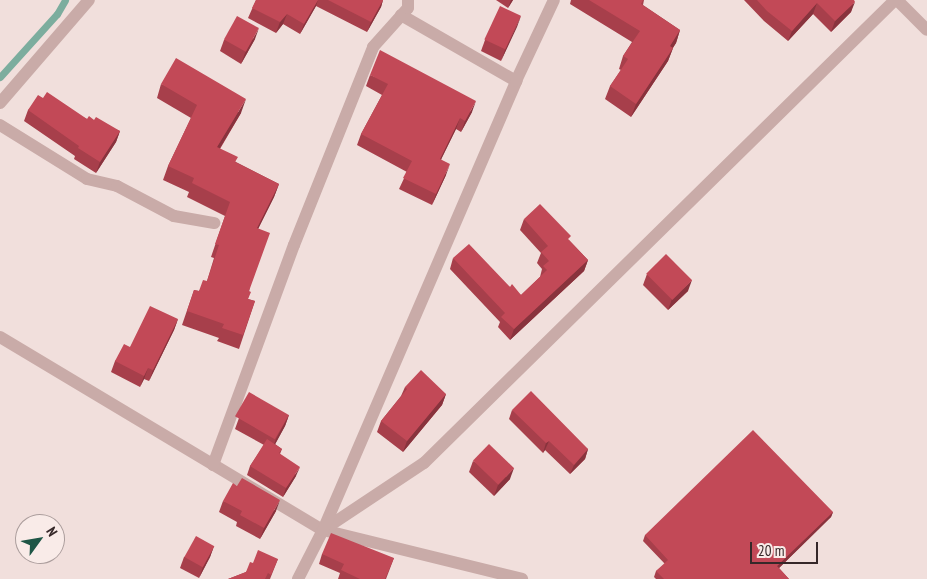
<!DOCTYPE html>
<style>
body{margin:0}
#map{position:relative;width:927px;height:579px;overflow:hidden;background:#f1dfdc;font-family:"PT Sans Narrow",sans-serif}
div>[style]{position:absolute}
.stream>*{height:7px;margin:-3.5px;padding:0 3.5px;transform-origin:3.5px;border-radius:3.5px;background:#7cad9e}
.minor>*{height:12px;margin:-6px;padding:0 6px;transform-origin:6px;border-radius:6px;background:#c9aba8}
.wall>*{inset:0;background:#a73f4b}
.shaded-wall>*{inset:0;background:#88333d}
.building>*{inset:0;background:#c24957;transform-origin:0 0}
span{translate:-50% -50%;white-space:nowrap;text-align:center;line-height:1.15;-webkit-text-stroke:5px #f9ebe8;paint-order:stroke}
.north{position:absolute;left:15px;top:514px;width:50px;height:50px;box-sizing:border-box;background:#f9ebe8;border:1px solid #ab9d9c;border-radius:50%;rotate:58deg;font-size:14px;font-weight:700;line-height:20px;text-align:center;color:#362829}
.north::after{content:'';display:block;margin:auto;width:18px;height:22px;background:#1f5646;clip-path:polygon(50% 0,100% 100%,50% 72%,0 100%)}
.scale{position:absolute;left:750px;top:542px;width:68px;height:22px;box-sizing:border-box;border:2px solid #362829;border-top:0;padding-left:6px;font-size:15px;line-height:18px;white-space:nowrap;color:#362829;-webkit-text-stroke:4px #f9ebe8;paint-order:stroke}
</style>
<div id="map">
<div class="stream">
<div style="left:0;top:77px;width:85px;rotate:-47.9deg"></div>
<div style="left:57px;top:14px;width:16px;rotate:-60deg"></div>
</div>
<div class="minor">
<div style="left:897px;top:0;width:42px;rotate:45deg"></div>
<div style="left:401px;top:15px;width:133px;rotate:29.9deg"></div>
<div style="left:0;top:103px;width:136px;rotate:-49.2deg"></div>
<div style="left:0;top:125px;width:102px;rotate:31.8deg"></div>
<div style="left:87px;top:179px;width:31px;rotate:13deg"></div>
<div style="left:117px;top:186px;width:64px;rotate:27.8deg"></div>
<div style="left:174px;top:216px;width:41px;rotate:9.9deg"></div>
<div style="left:0;top:337px;width:376px;rotate:30.9deg"></div>
<div style="left:323px;top:530px;width:205px;rotate:13.8deg"></div>
<div style="left:213px;top:465px;width:234px;rotate:-69.8deg"></div>
<div style="left:294px;top:245px;width:213px;rotate:-68.2deg"></div>
<div style="left:373px;top:47px;width:52px;rotate:-48.1deg"></div>
<div style="left:408px;top:8px;width:8px;rotate:-90deg"></div>
<div style="left:323px;top:530px;width:121px;rotate:-33.6deg"></div>
<div style="left:424px;top:463px;width:660px;rotate:-44.51deg"></div>
<div style="left:298px;top:579px;width:55px;rotate:-63deg"></div>
<div style="left:323px;top:530px;width:489px;rotate:-66.7deg"></div>
<div style="left:516px;top:81px;width:89px;rotate:-64.9deg"></div>
</div>
<div class="wall">
<div style="clip-path:polygon(256px 0,383px 0,381px 7px,367px 32px,316px 6px,300px 34px,283px 24px,276px 33px,248px 18px)"></div>
<div style="clip-path:polygon(496px 0,513px 0,508px 8px)"></div>
<div style="clip-path:polygon(571px 0,644px 0,643px 5px,680px 30px,676px 43px,673px 48px,668px 61px,631px 117px,605px 99px,610px 86px,621px 70px,619px 69px,623px 56px,632px 42px,570px 4px)"></div>
<div style="clip-path:polygon(744px 0,854px 0,851px 12px,831px 32px,813px 14px,788px 41px,764px 21px)"></div>
<div style="clip-path:polygon(521px 16px,501px 61px,481px 51px,485px 40px)"></div>
<div style="clip-path:polygon(255px 39px,241px 64px,220px 51px,224px 40px)"></div>
<div style="clip-path:polygon(370px 75px,472px 112px,461px 132px,456px 129px,441px 159px,446px 175px,432px 205px,399px 189px,407px 172px,357px 145px,361px 134px,382px 95px,366px 86px)"></div>
<div style="clip-path:polygon(161px 84px,241px 113px,220px 149px,236px 162px,279px 184px,274px 197px,258px 229px,248px 299px,255px 301px,239px 349px,217px 341px,219px 338px,182px 325px,194px 290px,199px 291px,207px 281px,214px 258px,211px 257px,225px 216px,187px 197px,189px 192px,163px 180px,168px 166px,191px 118px,157px 98px)"></div>
<div style="clip-path:polygon(43px 98px,87px 119px,94px 120px,120px 131px,116px 142px,96px 173px,74px 159px,75px 156px,24px 121px,28px 110px)"></div>
<div style="clip-path:polygon(524px 219px,569px 240px,588px 260px,584px 271px,510px 340px,498px 327px,500px 322px,450px 269px,453px 258px,510px 287px,521px 295px,540px 277px,542px 269px,537px 263px,541px 253px,520px 230px)"></div>
<div style="clip-path:polygon(647px 274px,688px 291px,668px 310px,643px 285px)"></div>
<div style="clip-path:polygon(178px 319px,174px 330px,149px 381px,144px 379px,140px 387px,111px 372px,115px 361px,130px 347px)"></div>
<div style="clip-path:polygon(405px 387px,446px 394px,442px 405px,403px 452px,377px 432px,381px 421px,401px 396px)"></div>
<div style="clip-path:polygon(512px 410px,588px 449px,585px 459px,570px 474px,545px 450px,543px 453px,509px 419px)"></div>
<div style="clip-path:polygon(289px 415px,285px 426px,275px 444px,282px 449px,280px 454px,296px 476px,283px 497px,247px 475px,250px 466px,264px 445px,235px 429px,239px 418px)"></div>
<div style="clip-path:polygon(473px 461px,510px 479px,494px 496px,469px 472px)"></div>
<div style="clip-path:polygon(223px 501px,276px 511px,260px 539px,236px 526px,237px 522px,219px 512px)"></div>
<div style="clip-path:polygon(833px 512px,831px 517px,779px 568px,789px 579px,656px 579px,654px 577px,656px 571px,665px 564px,643px 541px,645px 535px)"></div>
<div style="clip-path:polygon(214px 546px,210px 557px,199px 578px,180px 568px,184px 557px)"></div>
<div style="clip-path:polygon(322px 554px,394px 558px,386px 579px,338px 579px,340px 573px,319px 564px)"></div>
<div style="clip-path:polygon(278px 559px,270px 579px,228px 579px,246px 572px,253px 563px)"></div>
</div>
<div class="shaded-wall">
<div style="clip-path:polygon(318px 0,316px 6px,300px 34px,304px 24px)"></div>
<div style="clip-path:polygon(383px 0,381px 7px,367px 32px,371px 22px)"></div>
<div style="clip-path:polygon(511px 0,513px 0,508px 8px)"></div>
<div style="clip-path:polygon(855px 2px,851px 12px,831px 32px,835px 21px)"></div>
<div style="clip-path:polygon(817px 3px,813px 14px,788px 41px,792px 31px)"></div>
<div style="clip-path:polygon(287px 14px,283px 24px,276px 33px,280px 22px)"></div>
<div style="clip-path:polygon(521px 16px,517px 27px,501px 61px,505px 50px)"></div>
<div style="clip-path:polygon(259px 28px,255px 39px,241px 64px,245px 53px)"></div>
<div style="clip-path:polygon(680px 30px,676px 43px,665px 59px,670px 46px)"></div>
<div style="clip-path:polygon(673px 48px,668px 61px,631px 117px,636px 104px)"></div>
<div style="clip-path:polygon(246px 99px,241px 113px,212px 161px,217px 147px)"></div>
<div style="clip-path:polygon(476px 101px,472px 112px,461px 132px,465px 121px)"></div>
<div style="clip-path:polygon(460px 118px,456px 129px,436px 170px,440px 159px)"></div>
<div style="clip-path:polygon(120px 131px,116px 142px,96px 173px,100px 162px)"></div>
<div style="clip-path:polygon(450px 164px,446px 175px,432px 205px,436px 194px)"></div>
<div style="clip-path:polygon(279px 184px,274px 197px,252px 241px,257px 228px)"></div>
<div style="clip-path:polygon(588px 260px,584px 271px,510px 340px,514px 329px)"></div>
<div style="clip-path:polygon(692px 280px,688px 291px,668px 310px,672px 299px)"></div>
<div style="clip-path:polygon(178px 319px,174px 330px,149px 381px,153px 370px)"></div>
<div style="clip-path:polygon(148px 368px,144px 379px,140px 387px,144px 376px)"></div>
<div style="clip-path:polygon(446px 394px,442px 405px,403px 452px,407px 441px)"></div>
<div style="clip-path:polygon(289px 415px,285px 426px,272px 450px,276px 439px)"></div>
<div style="clip-path:polygon(549px 441px,545px 450px,543px 453px,546px 443px)"></div>
<div style="clip-path:polygon(588px 449px,585px 459px,570px 474px,574px 465px)"></div>
<div style="clip-path:polygon(300px 467px,296px 476px,283px 497px,286px 488px)"></div>
<div style="clip-path:polygon(514px 468px,510px 479px,494px 496px,498px 485px)"></div>
<div style="clip-path:polygon(280px 500px,276px 511px,260px 539px,264px 528px)"></div>
<div style="clip-path:polygon(833px 512px,831px 517px,775px 572px,777px 566px)"></div>
<div style="clip-path:polygon(214px 546px,210px 557px,199px 578px,203px 567px)"></div>
</div>
<div class="building">
<div style="clip-path:polygon(256px 0,318px 0,304px 24px,287px 14px,280px 22px,252px 8px)"></div>
<div style="clip-path:polygon(328px 0,383px 0,371px 22px)"></div>
<div style="clip-path:polygon(589px 0,643px 0,641px 4px,680px 30px,670px 46px,673px 48px,636px 104px,610px 86px,628px 59px,623px 56px,640px 31px)"></div>
<div style="clip-path:polygon(757px 0,854px 0,855px 2px,835px 21px,817px 3px,792px 31px,767px 11px)"></div>
<div style="left:500px;top:6px;width:23px;height:37px;rotate:25deg"></div>
<div style="left:237px;top:16px;width:25px;height:27px;rotate:29deg"></div>
<div style="clip-path:polygon(380px 50px,476px 101px,465px 121px,460px 118px,440px 159px,450px 164px,436px 194px,403px 178px,412px 161px,361px 134px,388px 84px,370px 75px)"></div>
<div style="clip-path:polygon(176px 58px,246px 99px,217px 147px,238px 157px,235px 162px,279px 184px,257px 228px,270px 233px,249px 291px,251px 292px,248px 299px,255px 301px,243px 335px,222px 328px,224px 324px,187px 311px,194px 290px,199px 291px,203px 280px,207px 281px,219px 245px,215px 244px,230px 202px,192px 183px,194px 178px,168px 166px,197px 105px,161px 84px)"></div>
<div style="clip-path:polygon(47px 92px,87px 119px,89px 116px,94px 120px,96px 117px,120px 131px,100px 162px,78px 148px,79px 146px,28px 110px,38px 95px,43px 98px)"></div>
<div style="clip-path:polygon(540px 204px,571px 236px,568px 239px,588px 260px,514px 329px,501px 317px,505px 313px,453px 258px,469px 244px,510px 287px,512px 284px,521px 295px,547px 270px,543px 266px,549px 261px,541px 252px,548px 246px,524px 219px)"></div>
<div style="left:666px;top:254px;width:37px;height:28px;rotate:45deg"></div>
<div style="clip-path:polygon(150px 306px,178px 319px,153px 370px,148px 368px,144px 376px,115px 361px,124px 344px,130px 347px)"></div>
<div style="clip-path:polygon(421px 370px,446px 394px,407px 441px,381px 421px,407px 389px,405px 387px)"></div>
<div style="clip-path:polygon(531px 391px,588px 449px,574px 465px,549px 441px,546px 443px,512px 410px)"></div>
<div style="left:249px;top:392px;width:46px;height:28px;rotate:30deg"></div>
<div style="clip-path:polygon(753px 430px,833px 512px,777px 566px,789px 579px,664px 579px,656px 571px,668px 560px,645px 535px)"></div>
<div style="clip-path:polygon(267px 439px,282px 449px,279px 453px,300px 467px,286px 488px,250px 466px)"></div>
<div style="left:489px;top:444px;width:35px;height:23px;rotate:44deg"></div>
<div style="clip-path:polygon(242px 478px,280px 500px,264px 528px,240px 515px,242px 511px,223px 501px,233px 483px,237px 486px)"></div>
<div style="clip-path:polygon(331px 533px,394px 558px,385px 579px,360px 579px,341px 570px,344px 564px,322px 554px)"></div>
<div style="left:196px;top:536px;width:21px;height:24px;rotate:29deg"></div>
<div style="clip-path:polygon(258px 550px,278px 559px,271px 575px,268px 573px,265px 579px,228px 579px,246px 572px,250px 562px,253px 563px)"></div>
</div>
<div class="north">N</div>
<div class="scale">20 m</div>
</div>
